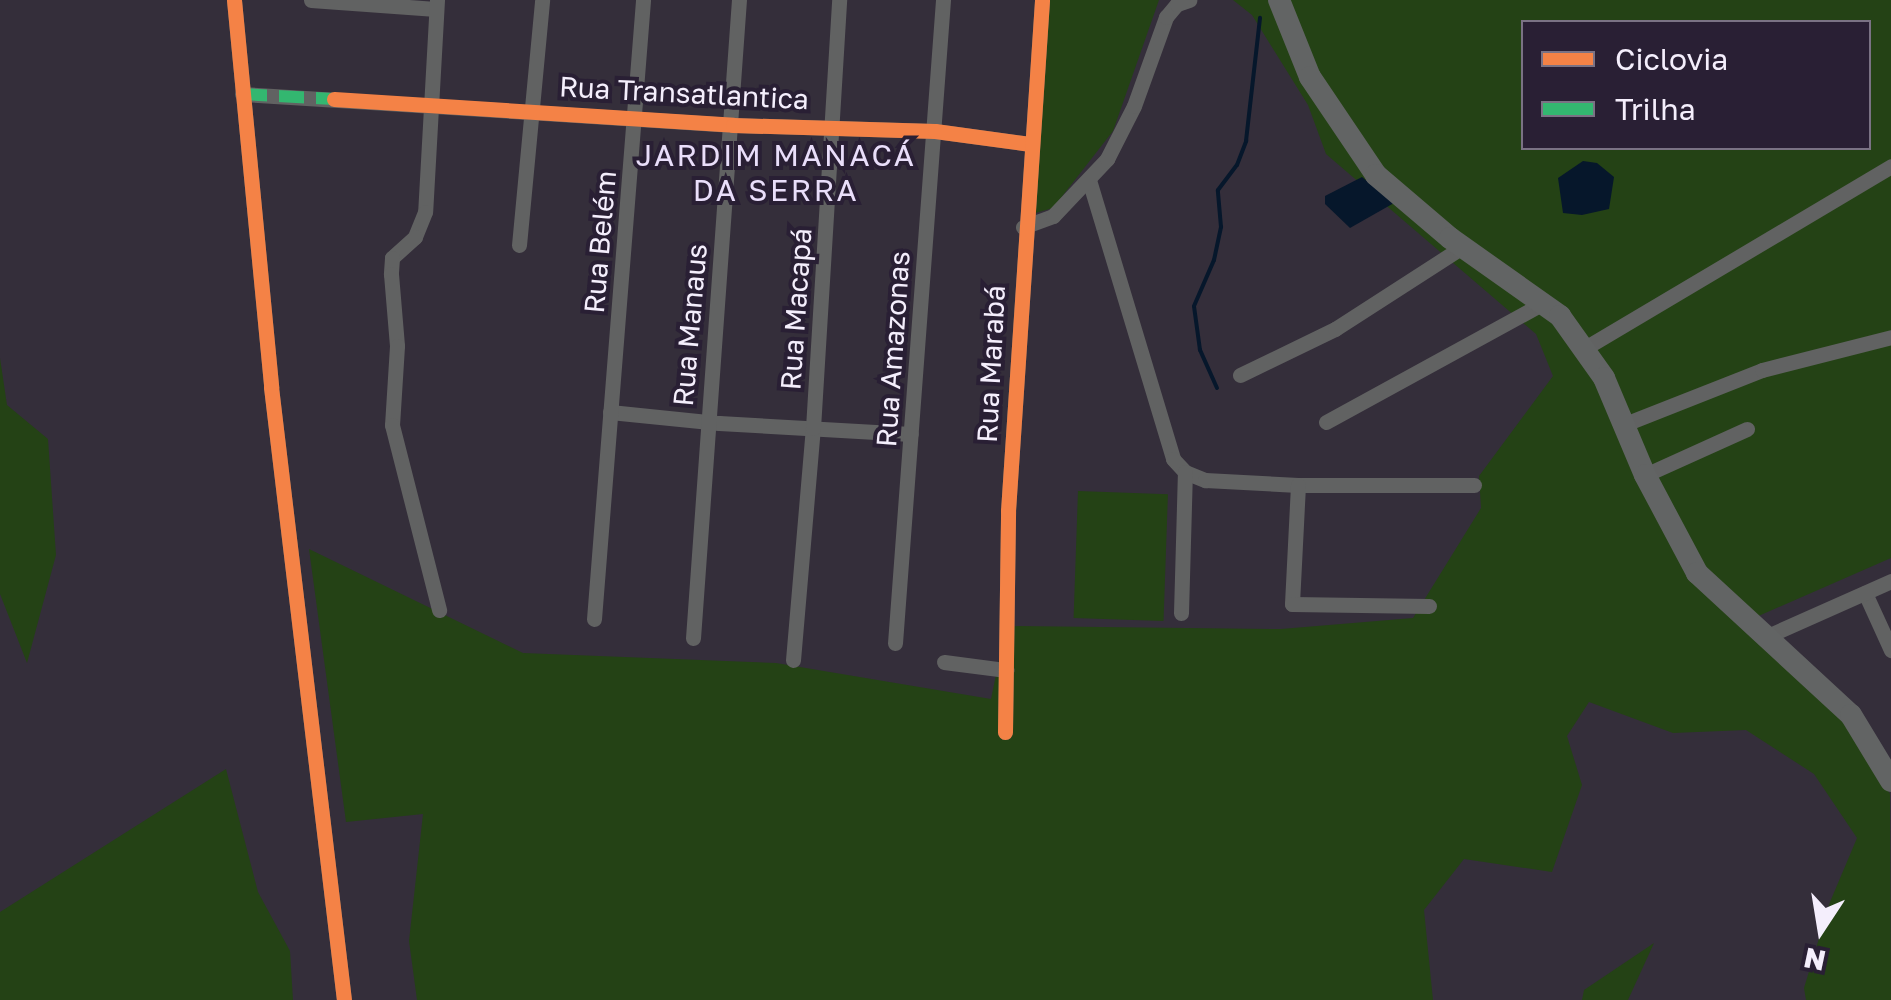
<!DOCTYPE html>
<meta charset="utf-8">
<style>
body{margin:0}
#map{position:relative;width:1891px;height:1000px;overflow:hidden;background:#342e3a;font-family:"Golos Text",sans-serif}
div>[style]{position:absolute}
.green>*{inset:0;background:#244215;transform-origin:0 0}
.water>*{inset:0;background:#06172b}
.stream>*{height:4px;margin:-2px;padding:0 2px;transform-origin:2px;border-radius:2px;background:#06172b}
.street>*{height:15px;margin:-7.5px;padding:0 7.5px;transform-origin:7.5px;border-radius:7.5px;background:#616262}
.secondary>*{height:22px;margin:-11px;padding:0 11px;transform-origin:11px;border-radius:11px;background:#626464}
.quiet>*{height:12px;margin-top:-6px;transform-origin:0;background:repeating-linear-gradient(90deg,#33b770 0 25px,transparent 0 37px)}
.cycleway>*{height:15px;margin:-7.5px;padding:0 7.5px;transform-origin:7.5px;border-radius:7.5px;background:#f48246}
span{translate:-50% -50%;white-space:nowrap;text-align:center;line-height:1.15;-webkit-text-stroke:8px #291f34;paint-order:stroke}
.street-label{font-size:28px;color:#f4eefc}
.neighbourhood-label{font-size:30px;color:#e9defa;letter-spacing:2.5px}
.legend{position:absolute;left:1521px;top:20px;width:350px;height:130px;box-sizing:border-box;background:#291f34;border:2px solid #7a7284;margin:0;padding:12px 18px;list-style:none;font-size:30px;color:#f4eefc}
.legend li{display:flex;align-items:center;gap:20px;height:50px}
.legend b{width:50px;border:2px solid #7a7284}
.north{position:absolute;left:1771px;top:880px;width:100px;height:100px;-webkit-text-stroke:8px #291f34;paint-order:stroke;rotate:192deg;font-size:28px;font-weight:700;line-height:40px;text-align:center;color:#f4eefc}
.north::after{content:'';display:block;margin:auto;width:35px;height:45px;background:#f4eefc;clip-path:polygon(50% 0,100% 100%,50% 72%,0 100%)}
</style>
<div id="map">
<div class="green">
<div style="clip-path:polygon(1050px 0,1159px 0,1113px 131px,1053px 208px,1032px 214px)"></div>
<div style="clip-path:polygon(evenodd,1233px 0,1891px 0,1891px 558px,1738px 625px,1861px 737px,1890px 794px,1891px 1000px,1806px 1000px,1804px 988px,1830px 902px,1857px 838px,1814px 774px,1746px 730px,1673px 733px,1589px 702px,1567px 736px,1582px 785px,1552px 872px,1464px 859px,1424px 910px,1433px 1000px,417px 1000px,409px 941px,423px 814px,346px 822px,309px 549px,523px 653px,776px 663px,991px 699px,1006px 626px,1281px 629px,1413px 618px,1481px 508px,1479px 476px,1553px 376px,1536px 334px,1326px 154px,1308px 105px,1252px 15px,1233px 0,1524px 22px,1868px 22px,1868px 148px,1524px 148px,1524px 22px)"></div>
<div style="clip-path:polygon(0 358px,7px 405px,48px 439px,56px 555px,27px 663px,0 594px)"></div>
<div style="left:1078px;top:491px;width:90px;height:127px;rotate:2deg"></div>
<div style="clip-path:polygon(226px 769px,258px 892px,290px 951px,293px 1000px,0 1000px,0 912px)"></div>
<div style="clip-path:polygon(1654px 943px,1628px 1000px,1582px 1000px,1584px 990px)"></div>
</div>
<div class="water">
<div style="clip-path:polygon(1583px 161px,1597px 163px,1614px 177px,1609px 209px,1582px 215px,1563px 213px,1558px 178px)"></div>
<div style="clip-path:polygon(1362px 177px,1394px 203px,1350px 228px,1325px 204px,1325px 196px)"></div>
</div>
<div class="stream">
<div style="left:1217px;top:388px;width:42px;rotate:-114.1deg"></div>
<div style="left:1200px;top:350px;width:44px;rotate:-97.8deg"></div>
<div style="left:1194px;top:306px;width:50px;rotate:-66.5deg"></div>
<div style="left:1214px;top:260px;width:34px;rotate:-78deg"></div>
<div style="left:1221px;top:227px;width:37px;rotate:-95deg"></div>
<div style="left:1218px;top:190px;width:31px;rotate:-53deg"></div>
<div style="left:1237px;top:165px;width:26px;rotate:-69deg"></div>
<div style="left:1246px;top:141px;width:124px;rotate:-83.5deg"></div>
</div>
<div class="street">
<div style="left:234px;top:0;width:389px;rotate:84.5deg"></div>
<div style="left:271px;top:387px;width:617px;rotate:83.21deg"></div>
<div style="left:311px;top:0;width:125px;rotate:4.1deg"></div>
<div style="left:437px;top:0;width:212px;rotate:93.2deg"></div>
<div style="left:425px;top:212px;width:27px;rotate:112deg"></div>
<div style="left:415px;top:237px;width:31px;rotate:138deg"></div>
<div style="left:392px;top:258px;width:16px;rotate:94deg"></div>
<div style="left:391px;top:274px;width:72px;rotate:85.2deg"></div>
<div style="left:397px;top:346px;width:79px;rotate:93.6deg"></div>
<div style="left:392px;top:425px;width:191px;rotate:75.7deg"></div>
<div style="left:242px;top:94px;width:492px;rotate:3.6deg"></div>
<div style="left:733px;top:125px;width:202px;rotate:1.7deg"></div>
<div style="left:935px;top:131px;width:96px;rotate:7.8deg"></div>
<div style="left:1089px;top:180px;width:291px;rotate:73.2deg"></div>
<div style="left:1173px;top:459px;width:18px;rotate:47deg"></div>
<div style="left:1185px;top:472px;width:22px;rotate:22deg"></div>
<div style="left:1205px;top:480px;width:93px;rotate:3.1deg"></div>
<div style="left:1298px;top:485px;width:176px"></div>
<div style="left:1023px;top:227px;width:32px;rotate:-20deg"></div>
<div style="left:1053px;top:216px;width:79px;rotate:-46.5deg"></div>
<div style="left:1107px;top:159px;width:59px;rotate:-63deg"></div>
<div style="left:1134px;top:106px;width:95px;rotate:-70.2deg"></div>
<div style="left:1166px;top:17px;width:17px;rotate:-50deg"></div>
<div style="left:1177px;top:4px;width:13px;rotate:-18deg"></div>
<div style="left:519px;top:245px;width:246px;rotate:-84.6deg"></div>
<div style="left:1585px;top:348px;width:356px;rotate:-30.7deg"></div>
<div style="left:1240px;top:375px;width:106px;rotate:-25.8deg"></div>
<div style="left:1335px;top:329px;width:153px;rotate:-32.8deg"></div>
<div style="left:610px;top:412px;width:110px;rotate:5.8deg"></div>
<div style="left:719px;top:423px;width:192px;rotate:3.3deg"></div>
<div style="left:1326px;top:422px;width:250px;rotate:-28.7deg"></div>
<div style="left:1625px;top:424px;width:147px;rotate:-21.5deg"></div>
<div style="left:1762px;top:370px;width:133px;rotate:-14.3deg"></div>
<div style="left:1645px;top:475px;width:112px;rotate:-24.3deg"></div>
<div style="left:1298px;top:485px;width:119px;rotate:92.9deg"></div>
<div style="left:1292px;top:604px;width:137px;rotate:0.8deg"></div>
<div style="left:1865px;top:593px;width:63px;rotate:65.5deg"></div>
<div style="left:1181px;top:613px;width:141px;rotate:-88.4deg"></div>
<div style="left:594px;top:619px;width:621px;rotate:-85.47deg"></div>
<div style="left:693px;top:638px;width:640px;rotate:-85.88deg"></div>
<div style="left:1763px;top:638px;width:140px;rotate:-24deg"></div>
<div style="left:895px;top:643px;width:645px;rotate:-85.73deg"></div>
<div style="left:793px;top:660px;width:233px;rotate:-85.1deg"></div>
<div style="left:813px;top:428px;width:429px;rotate:-86.5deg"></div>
<div style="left:944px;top:662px;width:63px;rotate:7.4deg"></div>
<div style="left:1005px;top:732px;width:221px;rotate:-89.2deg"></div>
<div style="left:1008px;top:511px;width:512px;rotate:-86.19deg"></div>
</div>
<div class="secondary">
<div style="left:1279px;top:0;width:83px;rotate:68.1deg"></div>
<div style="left:1310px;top:77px;width:118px;rotate:56deg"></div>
<div style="left:1376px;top:175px;width:97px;rotate:40.4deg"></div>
<div style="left:1450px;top:238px;width:135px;rotate:35.3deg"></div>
<div style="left:1560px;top:316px;width:76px;rotate:54.6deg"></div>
<div style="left:1604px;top:378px;width:105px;rotate:67.1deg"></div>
<div style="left:1645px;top:475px;width:111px;rotate:62deg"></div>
<div style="left:1697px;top:573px;width:209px;rotate:42.7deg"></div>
<div style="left:1851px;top:715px;width:77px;rotate:58.8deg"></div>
</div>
<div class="quiet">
<div style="left:242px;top:94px;width:92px;rotate:3.1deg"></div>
</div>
<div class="cycleway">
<div style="left:234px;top:0;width:389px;rotate:84.5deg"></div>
<div style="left:271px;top:387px;width:617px;rotate:83.21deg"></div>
<div style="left:334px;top:99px;width:400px;rotate:3.7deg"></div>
<div style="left:733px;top:125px;width:202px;rotate:1.7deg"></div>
<div style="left:935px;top:131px;width:96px;rotate:7.8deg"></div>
<div style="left:1005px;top:732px;width:221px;rotate:-89.2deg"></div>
<div style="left:1008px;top:511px;width:512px;rotate:-86.19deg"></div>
</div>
<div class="street-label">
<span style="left:684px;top:93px;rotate:3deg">Rua Transatlantica</span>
<span style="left:600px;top:242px;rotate:-85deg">Rua Belém</span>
<span style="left:796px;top:309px;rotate:-86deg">Rua Macapá</span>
<span style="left:690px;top:325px;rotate:-85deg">Rua Manaus</span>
<span style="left:893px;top:349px;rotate:-86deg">Rua Amazonas</span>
<span style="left:991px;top:364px;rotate:-87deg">Rua Marabá</span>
</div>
<div class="neighbourhood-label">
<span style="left:776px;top:172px">JARDIM MANACÁ<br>DA SERRA</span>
</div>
<ul class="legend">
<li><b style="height:12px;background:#f48246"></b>Ciclovia</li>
<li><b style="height:12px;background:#33b770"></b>Trilha</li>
</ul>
<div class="north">N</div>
</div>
